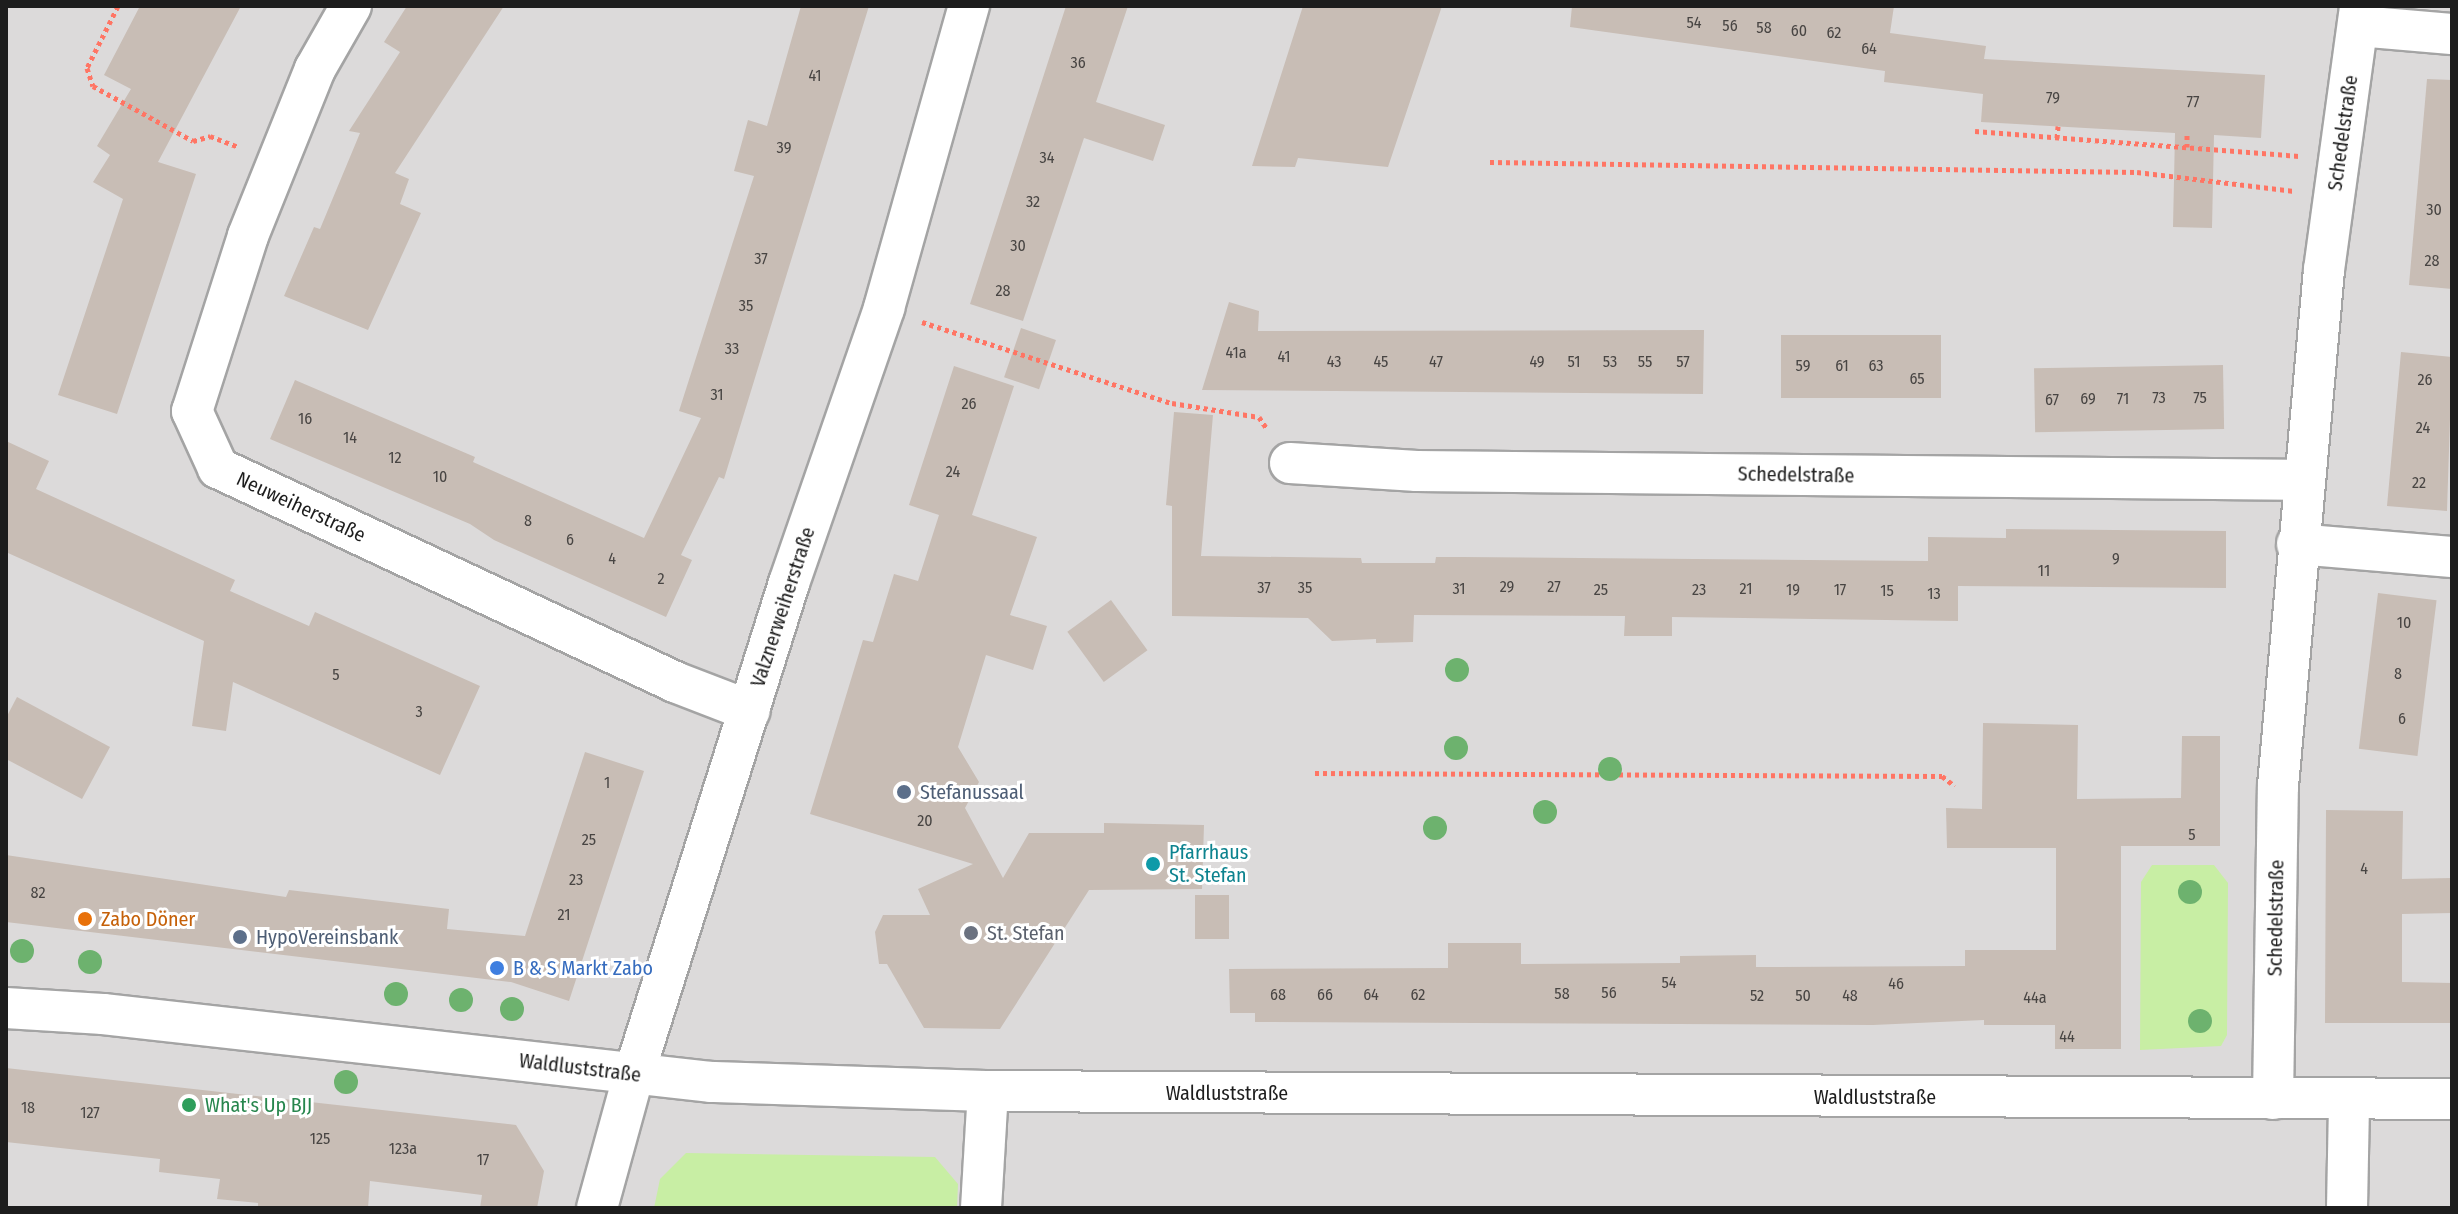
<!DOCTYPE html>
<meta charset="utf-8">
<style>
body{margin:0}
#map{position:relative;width:2458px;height:1214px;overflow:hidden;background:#efebe2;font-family:"Fira Sans Condensed",sans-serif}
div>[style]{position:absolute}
.residential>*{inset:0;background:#dcdada;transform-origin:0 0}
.grass>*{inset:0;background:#c8eea4}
.building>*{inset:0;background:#c8bdb5;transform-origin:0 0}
.path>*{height:5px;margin-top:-2.5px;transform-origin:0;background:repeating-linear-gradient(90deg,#ff7564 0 4px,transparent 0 8px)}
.roads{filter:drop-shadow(2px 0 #a4a4a4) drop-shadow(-2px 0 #a4a4a4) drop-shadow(0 2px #a4a4a4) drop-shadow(0 -2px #a4a4a4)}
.minor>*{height:40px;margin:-20px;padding:0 20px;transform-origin:20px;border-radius:20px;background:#fff}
.trees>*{width:24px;height:24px;margin:-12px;border-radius:50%;background:#6db26e}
.dots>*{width:22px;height:22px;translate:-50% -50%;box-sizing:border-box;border:4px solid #fff;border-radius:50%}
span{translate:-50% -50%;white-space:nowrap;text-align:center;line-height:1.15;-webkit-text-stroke:6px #fff;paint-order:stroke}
.number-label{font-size:16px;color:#484543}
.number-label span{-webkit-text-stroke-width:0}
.street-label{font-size:20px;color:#1d1d1d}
.service-label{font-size:20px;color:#4e5e75}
.left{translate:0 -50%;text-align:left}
.culture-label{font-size:20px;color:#0d838f}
.food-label{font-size:20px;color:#c56008}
.worship-label{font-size:20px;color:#5b616d}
.shop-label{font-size:20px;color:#366cbe}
.leisure-label{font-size:20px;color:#27864d}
.frame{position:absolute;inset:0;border:8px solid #1d1d1d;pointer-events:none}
</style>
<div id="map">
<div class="residential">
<div style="left:6px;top:6px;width:2446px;height:1202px"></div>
</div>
<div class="grass">
<div style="clip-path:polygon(2152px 865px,2214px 865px,2228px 883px,2227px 1035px,2221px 1046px,2140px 1050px,2141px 882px)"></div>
<div style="clip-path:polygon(686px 1153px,935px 1157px,958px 1184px,957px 1208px,654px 1208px,660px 1179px)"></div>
</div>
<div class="building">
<div style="clip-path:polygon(140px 6px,241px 6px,158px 162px,196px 174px,117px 414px,58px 395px,123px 199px,93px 182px,110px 155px,97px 146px,131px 89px,104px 75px)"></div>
<div style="clip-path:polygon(407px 6px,504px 6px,395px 173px,409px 179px,400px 204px,421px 213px,368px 330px,284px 296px,314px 227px,320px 229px,360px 133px,349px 131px,400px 52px,384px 42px)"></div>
<div style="clip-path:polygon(801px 6px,869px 6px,724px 479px,719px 477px,681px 555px,692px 560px,666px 617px,494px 540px,470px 524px,270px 439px,295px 380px,475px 457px,473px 462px,644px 538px,701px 418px,679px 411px,754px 176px,734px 171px,748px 120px,767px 126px)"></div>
<div style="clip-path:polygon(1066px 6px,1128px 6px,1096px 102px,1165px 125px,1153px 161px,1084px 138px,1023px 321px,970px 304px)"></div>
<div style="clip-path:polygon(1303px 6px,1442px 6px,1388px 167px,1298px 158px,1295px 167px,1252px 166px)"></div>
<div style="clip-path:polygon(1572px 6px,1894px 6px,1890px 33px,1986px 46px,1984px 59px,2265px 75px,2261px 138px,2214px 135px,2212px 228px,2173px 227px,2175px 133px,1981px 122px,1983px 94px,1884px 82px,1885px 71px,1570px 27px)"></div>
<div style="clip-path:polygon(2427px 79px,2452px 80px,2452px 289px,2409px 285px)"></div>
<div style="clip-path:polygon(1229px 302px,1259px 311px,1258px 331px,1704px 330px,1703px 394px,1202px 390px)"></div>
<div style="left:1021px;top:328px;width:37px;height:52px;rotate:19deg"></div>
<div style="left:1781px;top:335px;width:160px;height:63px"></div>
<div style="clip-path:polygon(2401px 352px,2452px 357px,2447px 511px,2387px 506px)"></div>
<div style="left:2223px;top:365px;width:64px;height:189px;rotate:89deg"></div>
<div style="clip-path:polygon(954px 366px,1014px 386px,972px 515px,1037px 537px,1010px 615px,1047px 626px,1033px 670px,986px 655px,958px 747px,979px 782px,965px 808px,1003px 878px,1029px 833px,1104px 833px,1104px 823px,1204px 825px,1202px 889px,1089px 890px,1000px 1029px,924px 1028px,887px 964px,879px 964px,875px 932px,883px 915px,930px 915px,918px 889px,973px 864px,810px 814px,863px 640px,873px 642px,894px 574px,918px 581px,939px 515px,909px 505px)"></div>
<div style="clip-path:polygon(1174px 412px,1213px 415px,1201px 556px,1361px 558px,1362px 563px,1435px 563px,1436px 557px,1461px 557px,1928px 561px,1928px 537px,2006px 538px,2006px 529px,2226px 531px,2226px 588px,1958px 586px,1958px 621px,1672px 617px,1672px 636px,1624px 636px,1625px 616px,1414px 615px,1413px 642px,1376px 643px,1376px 639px,1332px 641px,1308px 618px,1172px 616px,1172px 506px,1166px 505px)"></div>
<div style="clip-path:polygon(6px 441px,49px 461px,36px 489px,235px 580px,230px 591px,309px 626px,315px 612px,480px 686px,440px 775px,233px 682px,226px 731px,192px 726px,204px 641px,8px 553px,6px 558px)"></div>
<div style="left:2378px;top:593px;width:59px;height:157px;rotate:7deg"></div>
<div style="left:1111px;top:600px;width:62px;height:54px;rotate:54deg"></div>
<div style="clip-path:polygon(17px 697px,110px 747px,82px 799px,6px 759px,6px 718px)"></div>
<div style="clip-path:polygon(1983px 723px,2078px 725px,2077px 799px,2181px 798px,2182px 736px,2220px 736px,2220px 846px,2121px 846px,2121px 1049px,2055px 1049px,2055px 1025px,1984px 1025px,1984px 1020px,1873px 1025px,1255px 1022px,1255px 1013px,1230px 1013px,1229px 969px,1448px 968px,1448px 943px,1521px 943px,1521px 964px,1680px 963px,1680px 956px,1756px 955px,1756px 967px,1965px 966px,1965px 950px,2056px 950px,2056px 848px,1947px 848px,1946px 808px,1982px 809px)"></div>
<div style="clip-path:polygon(585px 752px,644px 771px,569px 1001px,511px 982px,6px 922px,6px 855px,286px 897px,289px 890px,449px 909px,447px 929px,525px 936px)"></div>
<div style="clip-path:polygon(2326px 810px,2403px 811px,2402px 879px,2452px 878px,2452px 913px,2402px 914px,2402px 982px,2452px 983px,2452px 1023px,2325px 1023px)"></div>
<div style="left:1195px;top:895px;width:34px;height:44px"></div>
<div style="clip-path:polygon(6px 1068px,516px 1125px,544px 1171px,537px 1208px,480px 1208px,482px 1195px,370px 1181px,368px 1208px,258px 1208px,258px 1203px,217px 1199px,220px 1179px,159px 1172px,160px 1159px,6px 1142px)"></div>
</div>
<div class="path">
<div style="left:118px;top:6px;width:69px;rotate:116.6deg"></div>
<div style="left:87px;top:68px;width:19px;rotate:72deg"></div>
<div style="left:93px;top:86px;width:114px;rotate:28.8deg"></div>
<div style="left:193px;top:141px;width:18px;rotate:-16deg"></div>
<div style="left:210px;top:136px;width:30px;rotate:21deg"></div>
<div style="left:1975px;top:131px;width:325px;rotate:4.4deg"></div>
<div style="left:2057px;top:138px;width:12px;rotate:-85deg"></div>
<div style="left:2187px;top:147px;width:13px;rotate:-90deg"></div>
<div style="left:1490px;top:162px;width:647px;rotate:0.89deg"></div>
<div style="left:2137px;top:172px;width:158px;rotate:6.9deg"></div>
<div style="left:922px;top:322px;width:263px;rotate:18deg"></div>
<div style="left:1172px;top:403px;width:88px;rotate:9.1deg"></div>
<div style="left:1259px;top:417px;width:14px;rotate:56deg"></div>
<div style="left:1315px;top:773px;width:627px;rotate:0.27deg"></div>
<div style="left:1942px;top:776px;width:16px;rotate:38deg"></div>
</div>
<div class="roads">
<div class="minor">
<div style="left:351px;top:6px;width:73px;rotate:119.7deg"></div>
<div style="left:315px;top:69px;width:180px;rotate:111.9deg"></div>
<div style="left:248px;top:236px;width:184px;rotate:107.7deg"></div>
<div style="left:192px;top:411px;width:63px;rotate:65.5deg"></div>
<div style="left:218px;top:468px;width:505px;rotate:25.09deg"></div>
<div style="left:675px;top:682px;width:80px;rotate:21.1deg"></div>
<div style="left:2358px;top:26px;width:94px;rotate:4.9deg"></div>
<div style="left:1290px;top:463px;width:127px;rotate:3.6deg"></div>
<div style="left:1417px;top:471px;width:886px;rotate:0.58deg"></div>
<div style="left:2297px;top:544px;width:156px;rotate:4.8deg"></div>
<div style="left:6px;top:1008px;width:97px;rotate:3.5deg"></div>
<div style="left:103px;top:1014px;width:613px;rotate:6.37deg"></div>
<div style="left:712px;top:1082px;width:276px;rotate:1.9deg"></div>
<div style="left:988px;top:1091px;width:1464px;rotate:0.31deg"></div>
<div style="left:2273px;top:1099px;width:313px;rotate:-89.1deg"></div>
<div style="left:2278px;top:786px;width:518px;rotate:-84.91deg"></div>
<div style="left:2324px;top:270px;width:266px;rotate:-82.2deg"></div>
<div style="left:597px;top:1208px;width:139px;rotate:-74.6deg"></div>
<div style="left:634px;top:1074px;width:515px;rotate:-72.48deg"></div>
<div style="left:789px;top:583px;width:291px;rotate:-70.9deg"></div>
<div style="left:884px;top:308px;width:314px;rotate:-74.3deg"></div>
<div style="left:981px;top:1208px;width:117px;rotate:-86.6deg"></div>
<div style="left:2347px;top:1208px;width:109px;rotate:-88.9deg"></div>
</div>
</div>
<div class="trees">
<div style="left:1457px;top:670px"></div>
<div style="left:1456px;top:748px"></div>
<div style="left:1610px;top:769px"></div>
<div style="left:1545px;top:812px"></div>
<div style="left:1435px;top:828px"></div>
<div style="left:2190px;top:892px"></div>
<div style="left:22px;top:951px"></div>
<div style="left:90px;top:962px"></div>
<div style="left:396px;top:994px"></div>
<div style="left:461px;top:1000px"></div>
<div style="left:512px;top:1009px"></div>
<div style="left:2200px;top:1021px"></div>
<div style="left:346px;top:1082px"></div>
</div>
<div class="dots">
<div style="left:904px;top:792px;background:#5c6f8a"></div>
<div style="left:1153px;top:864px;background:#0f9aa8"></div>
<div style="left:85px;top:919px;background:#e8710a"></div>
<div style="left:971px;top:933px;background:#6b7280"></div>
<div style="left:240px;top:937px;background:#5c6f8a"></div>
<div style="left:497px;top:968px;background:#3f7fe0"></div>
<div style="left:189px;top:1105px;background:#2e9e5b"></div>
</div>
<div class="number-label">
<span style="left:1694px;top:23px">54</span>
<span style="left:1730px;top:26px">56</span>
<span style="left:1764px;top:28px">58</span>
<span style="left:1799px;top:31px">60</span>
<span style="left:1834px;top:33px">62</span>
<span style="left:1869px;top:49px">64</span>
<span style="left:1078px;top:63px">36</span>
<span style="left:815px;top:76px">41</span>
<span style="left:2053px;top:98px">79</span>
<span style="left:2193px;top:102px">77</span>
<span style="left:784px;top:148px">39</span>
<span style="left:1047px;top:158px">34</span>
<span style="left:1033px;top:202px">32</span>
<span style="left:2434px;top:210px">30</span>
<span style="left:1018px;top:246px">30</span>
<span style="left:761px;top:259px">37</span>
<span style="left:2432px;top:261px">28</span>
<span style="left:1003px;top:291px">28</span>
<span style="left:746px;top:306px">35</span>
<span style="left:732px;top:349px">33</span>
<span style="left:1236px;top:353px">41a</span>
<span style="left:1284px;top:357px">41</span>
<span style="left:1334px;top:362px">43</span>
<span style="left:1381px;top:362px">45</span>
<span style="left:1436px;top:362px">47</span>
<span style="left:1537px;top:362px">49</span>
<span style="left:1574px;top:362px">51</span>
<span style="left:1610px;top:362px">53</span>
<span style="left:1645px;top:362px">55</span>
<span style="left:1683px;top:362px">57</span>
<span style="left:1803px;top:366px">59</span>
<span style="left:1842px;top:366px">61</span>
<span style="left:1876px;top:366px">63</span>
<span style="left:1917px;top:379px">65</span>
<span style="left:2425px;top:380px">26</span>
<span style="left:717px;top:395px">31</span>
<span style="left:2159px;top:398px">73</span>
<span style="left:2200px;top:398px">75</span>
<span style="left:2088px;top:399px">69</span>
<span style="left:2123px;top:399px">71</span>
<span style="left:2052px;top:400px">67</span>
<span style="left:969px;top:404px">26</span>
<span style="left:305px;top:419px">16</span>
<span style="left:2423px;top:428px">24</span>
<span style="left:350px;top:438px">14</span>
<span style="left:395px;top:458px">12</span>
<span style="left:953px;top:472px">24</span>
<span style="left:440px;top:477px">10</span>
<span style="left:2419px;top:483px">22</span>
<span style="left:528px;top:521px">8</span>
<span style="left:570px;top:540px">6</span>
<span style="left:612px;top:559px">4</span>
<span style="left:2116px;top:559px">9</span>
<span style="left:2044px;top:571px">11</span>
<span style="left:661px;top:579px">2</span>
<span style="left:1507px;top:587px">29</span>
<span style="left:1554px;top:587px">27</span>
<span style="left:1264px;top:588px">37</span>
<span style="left:1305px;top:588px">35</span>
<span style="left:1459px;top:589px">31</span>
<span style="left:1746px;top:589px">21</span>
<span style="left:1601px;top:590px">25</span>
<span style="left:1699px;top:590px">23</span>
<span style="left:1793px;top:590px">19</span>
<span style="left:1840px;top:590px">17</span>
<span style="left:1887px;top:591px">15</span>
<span style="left:1934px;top:594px">13</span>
<span style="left:2404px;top:623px">10</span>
<span style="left:2398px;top:674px">8</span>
<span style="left:336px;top:675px">5</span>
<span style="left:419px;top:712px">3</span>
<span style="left:2402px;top:719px">6</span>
<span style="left:607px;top:783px">1</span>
<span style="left:925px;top:821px">20</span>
<span style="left:2192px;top:835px">5</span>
<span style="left:589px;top:840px">25</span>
<span style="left:2364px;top:869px">4</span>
<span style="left:576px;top:880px">23</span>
<span style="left:38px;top:893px">82</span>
<span style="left:564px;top:915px">21</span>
<span style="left:1669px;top:983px">54</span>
<span style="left:1896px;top:984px">46</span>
<span style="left:1609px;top:993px">56</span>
<span style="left:1562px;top:994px">58</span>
<span style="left:1278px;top:995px">68</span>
<span style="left:1325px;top:995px">66</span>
<span style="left:1371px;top:995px">64</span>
<span style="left:1418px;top:995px">62</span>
<span style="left:1757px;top:996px">52</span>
<span style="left:1803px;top:996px">50</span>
<span style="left:1850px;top:996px">48</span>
<span style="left:2035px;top:998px">44a</span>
<span style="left:2067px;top:1037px">44</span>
<span style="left:28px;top:1108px">18</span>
<span style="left:90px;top:1113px">127</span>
<span style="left:320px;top:1139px">125</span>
<span style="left:403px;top:1149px">123a</span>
<span style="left:483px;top:1160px">17</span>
</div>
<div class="street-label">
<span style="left:2343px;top:133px;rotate:-82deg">Schedelstraße</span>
<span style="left:1796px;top:475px;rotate:1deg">Schedelstraße</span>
<span style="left:301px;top:507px;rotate:25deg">Neuweiherstraße</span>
<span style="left:783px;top:607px;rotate:-72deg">Valznerweiherstraße</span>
<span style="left:2276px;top:918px;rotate:-89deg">Schedelstraße</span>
<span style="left:580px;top:1068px;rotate:7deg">Waldluststraße</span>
<span style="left:1227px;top:1093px">Waldluststraße</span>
<span style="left:1875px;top:1097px">Waldluststraße</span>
</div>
<div class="service-label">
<span class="left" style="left:920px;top:792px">Stefanussaal</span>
<span class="left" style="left:256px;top:937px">HypoVereinsbank</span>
</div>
<div class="culture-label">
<span class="left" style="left:1169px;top:864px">Pfarrhaus<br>St. Stefan</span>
</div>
<div class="food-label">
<span class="left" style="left:101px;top:919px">Zabo Döner</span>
</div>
<div class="worship-label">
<span class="left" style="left:987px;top:933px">St. Stefan</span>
</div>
<div class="shop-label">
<span class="left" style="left:513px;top:968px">B &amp; S Markt Zabo</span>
</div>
<div class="leisure-label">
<span class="left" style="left:205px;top:1105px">What's Up BJJ</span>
</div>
<div class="frame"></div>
</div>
